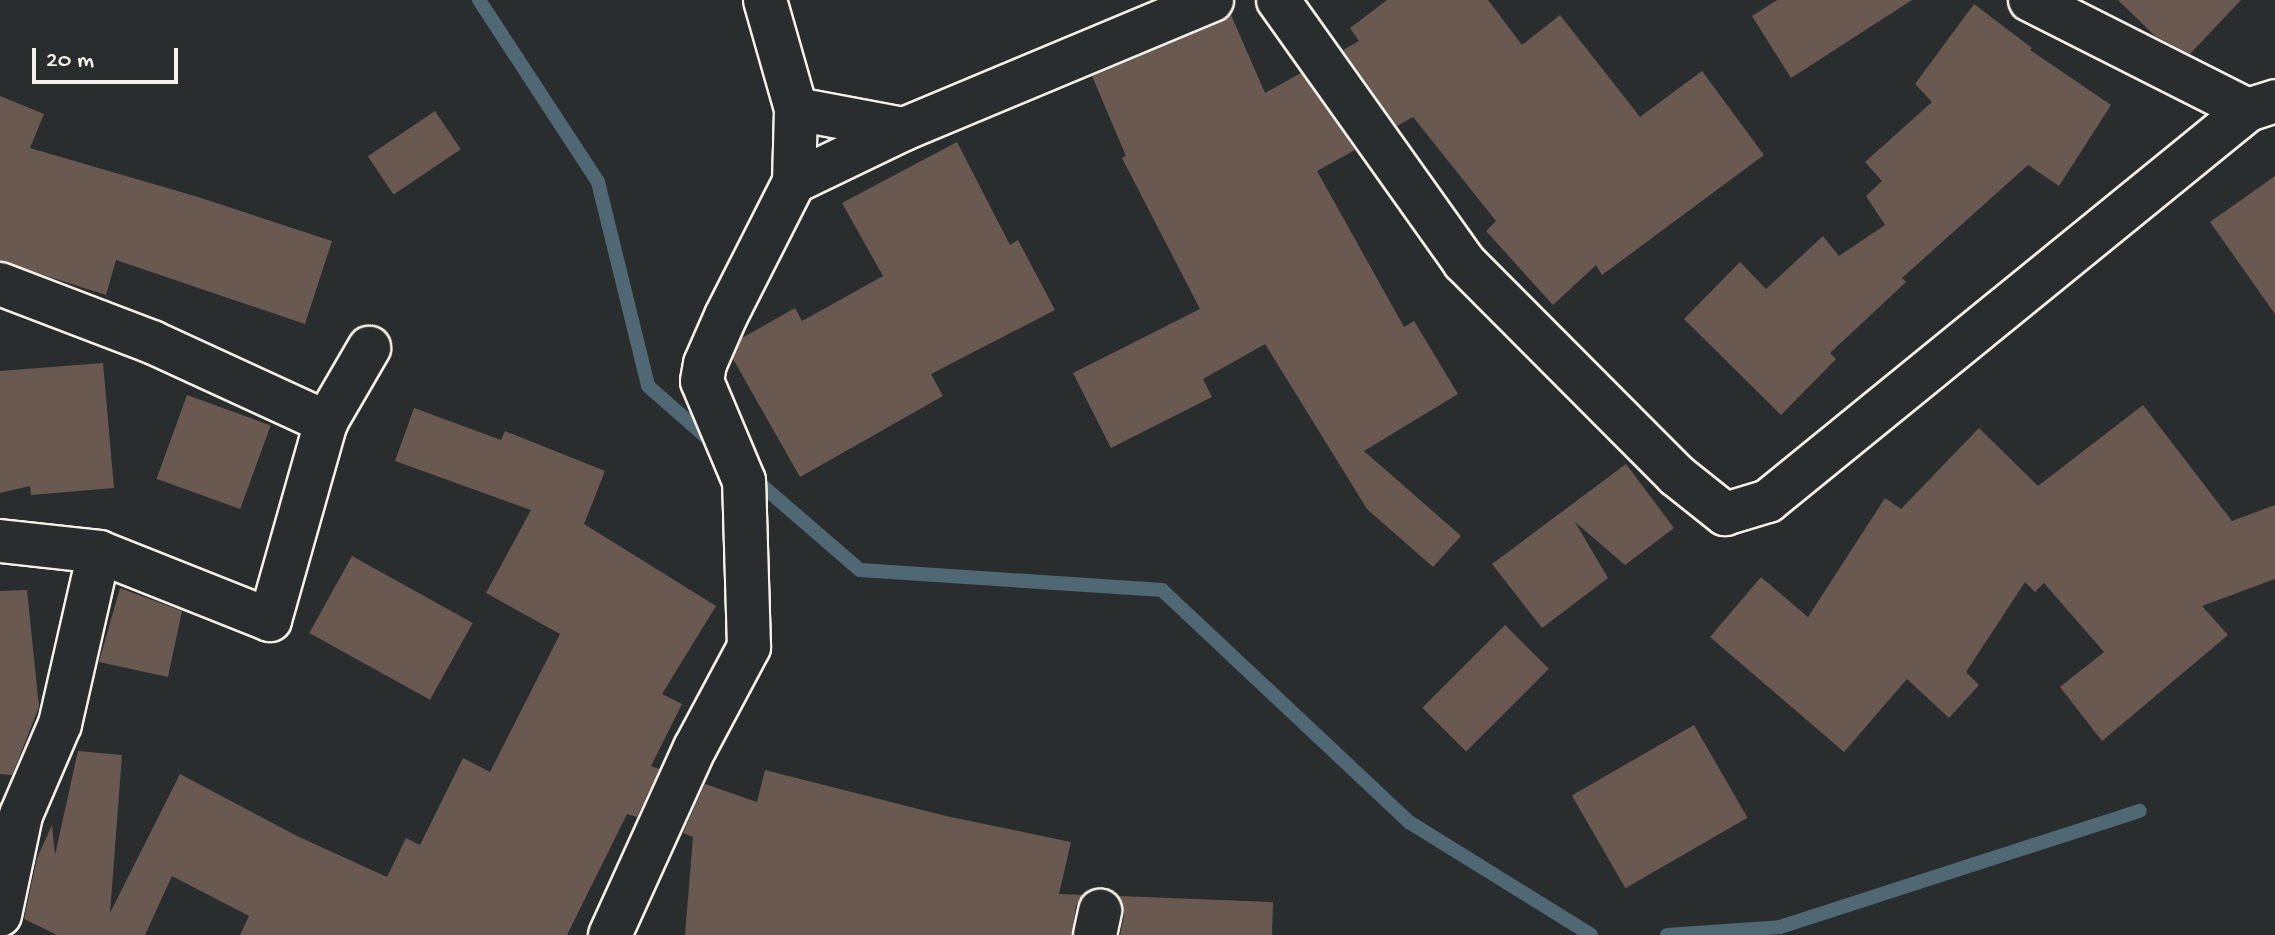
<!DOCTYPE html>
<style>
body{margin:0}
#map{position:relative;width:2275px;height:935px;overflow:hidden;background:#2a2d2e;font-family:"Gochi Hand",sans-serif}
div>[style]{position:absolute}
.stream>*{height:14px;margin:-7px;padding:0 7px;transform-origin:7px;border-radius:7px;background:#4f6874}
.building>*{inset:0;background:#695951;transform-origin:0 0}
.roads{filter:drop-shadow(2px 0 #f4f1e8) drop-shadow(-2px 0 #f4f1e8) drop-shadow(0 2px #f4f1e8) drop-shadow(0 -2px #f4f1e8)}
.street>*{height:42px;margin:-21px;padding:0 21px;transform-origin:21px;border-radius:21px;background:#2a2d2e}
span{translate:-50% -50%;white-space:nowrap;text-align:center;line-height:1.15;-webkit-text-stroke:6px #2a2d2e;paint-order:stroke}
.scale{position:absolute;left:32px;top:48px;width:146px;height:36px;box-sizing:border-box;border:4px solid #f4f1e8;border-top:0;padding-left:10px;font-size:24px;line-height:28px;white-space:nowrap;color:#f4f1e8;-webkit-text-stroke:6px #2a2d2e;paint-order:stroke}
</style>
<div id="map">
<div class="stream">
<div style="left:479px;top:0;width:217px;rotate:56.8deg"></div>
<div style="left:598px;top:182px;width:210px;rotate:76.2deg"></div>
<div style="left:648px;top:386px;width:88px;rotate:41.3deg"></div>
<div style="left:751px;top:476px;width:144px;rotate:40.8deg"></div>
<div style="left:860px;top:570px;width:303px;rotate:3.8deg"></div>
<div style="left:1162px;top:590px;width:339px;rotate:43.2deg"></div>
<div style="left:1409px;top:822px;width:214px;rotate:31.8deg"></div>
<div style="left:1667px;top:935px;width:113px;rotate:-4deg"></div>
<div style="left:1780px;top:927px;width:378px;rotate:-17.9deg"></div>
</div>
<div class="building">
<div style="clip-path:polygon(1387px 0,1488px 0,1522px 45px,1560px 15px,1640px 117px,1702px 71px,1764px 155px,1602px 275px,1596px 265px,1553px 305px,1486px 231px,1496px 221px,1413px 117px,1397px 126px,1343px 50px,1359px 41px,1350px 28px)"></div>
<div style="clip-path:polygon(1777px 0,1912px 0,1791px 78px,1752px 16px)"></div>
<div style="clip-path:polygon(2118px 0,2241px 0,2190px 54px,2155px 36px)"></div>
<div style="clip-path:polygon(1974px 4px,2032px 48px,2030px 50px,2111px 105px,2059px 186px,2028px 165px,1902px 278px,1906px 282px,1830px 353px,1836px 359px,1781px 415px,1684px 319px,1740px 262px,1766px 289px,1823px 236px,1839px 256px,1885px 225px,1866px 196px,1882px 181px,1865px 162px,1932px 102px,1915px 84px)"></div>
<div style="clip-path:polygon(1231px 15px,1265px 93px,1301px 73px,1355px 150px,1317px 171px,1404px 327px,1414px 321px,1458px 394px,1364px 451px,1461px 536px,1433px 567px,1367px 509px,1265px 344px,1203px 379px,1212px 397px,1111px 448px,1073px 373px,1200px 309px,1122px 158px,1126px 156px,1092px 76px,1221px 22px)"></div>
<div style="clip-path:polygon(0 96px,44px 114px,30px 148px,198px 197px,332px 241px,305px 324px,116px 260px,106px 295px,0 261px)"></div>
<div style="left:435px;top:111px;width:46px;height:81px;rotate:56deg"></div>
<div style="clip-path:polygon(957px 142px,1010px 245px,1018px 240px,1055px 310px,931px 374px,943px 396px,800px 477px,733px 359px,742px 338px,795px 308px,802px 321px,883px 276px,842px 203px)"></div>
<div style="clip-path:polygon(2275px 176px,2275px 314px,2210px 222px)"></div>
<div style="clip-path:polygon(103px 363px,114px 488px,31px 495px,30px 486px,0 493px,0 371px)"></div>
<div style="left:187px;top:395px;width:89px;height:89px;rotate:20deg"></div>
<div style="clip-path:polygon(2143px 405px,2232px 521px,2275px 505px,2275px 579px,2202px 606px,2228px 635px,2102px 741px,2060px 687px,2104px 652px,2044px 583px,2035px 592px,2025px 582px,1966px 672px,1979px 685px,1949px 718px,1907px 679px,1844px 752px,1710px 637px,1761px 577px,1808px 617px,1885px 498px,1901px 509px,1979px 428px,2038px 486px)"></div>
<div style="clip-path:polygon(414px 408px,501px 440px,505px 431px,605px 471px,584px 524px,716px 606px,662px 694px,682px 704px,651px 766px,659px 769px,637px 817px,627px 814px,567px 935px,240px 935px,249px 916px,172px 876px,145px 935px,57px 935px,24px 919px,37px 858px,52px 825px,55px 855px,78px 751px,122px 755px,110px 913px,180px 774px,297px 836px,387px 877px,406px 838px,420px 845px,463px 758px,490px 772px,560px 634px,486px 593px,531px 510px,395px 461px)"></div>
<div style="clip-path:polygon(1626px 464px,1674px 528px,1625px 565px,1575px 522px,1608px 578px,1542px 628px,1492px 564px)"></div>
<div style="left:352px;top:556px;width:138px;height:88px;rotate:29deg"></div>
<div style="clip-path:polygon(120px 588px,182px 611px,168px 677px,99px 662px)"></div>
<div style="clip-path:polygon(27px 590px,39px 707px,12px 775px,0 774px,0 591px)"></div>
<div style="left:1505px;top:625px;width:62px;height:117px;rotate:45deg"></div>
<div style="left:1694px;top:725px;width:107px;height:141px;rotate:60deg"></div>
<div style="clip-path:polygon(765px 770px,946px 816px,1071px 842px,1059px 894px,1083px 895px,1076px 906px,1072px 935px,685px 935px,693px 837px,683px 833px,705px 784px,757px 802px)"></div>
<div style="clip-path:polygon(1118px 896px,1273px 902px,1272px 935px,1120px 935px,1124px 915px)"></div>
</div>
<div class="roads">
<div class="street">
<div style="left:1278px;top:0;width:321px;rotate:54.6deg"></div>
<div style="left:1464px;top:262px;width:301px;rotate:45.1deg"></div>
<div style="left:1676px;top:475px;width:63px;rotate:38.5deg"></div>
<div style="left:1725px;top:514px;width:45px;rotate:-16.8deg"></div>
<div style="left:1768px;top:501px;width:619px;rotate:-39.17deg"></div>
<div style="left:2248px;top:110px;width:28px;rotate:-18deg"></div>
<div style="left:2030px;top:0;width:244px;rotate:26.8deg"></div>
<div style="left:796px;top:109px;width:110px;rotate:10.5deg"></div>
<div style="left:794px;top:182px;width:122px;rotate:-25.7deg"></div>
<div style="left:904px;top:129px;width:334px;rotate:-22.7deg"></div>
<div style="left:0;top:284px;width:163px;rotate:20.9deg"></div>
<div style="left:152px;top:342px;width:192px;rotate:24.7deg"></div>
<div style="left:0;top:541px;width:100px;rotate:6.3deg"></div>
<div style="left:99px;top:552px;width:184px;rotate:21.7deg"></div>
<div style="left:270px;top:620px;width:206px;rotate:-74.2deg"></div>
<div style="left:326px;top:422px;width:86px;rotate:-59.8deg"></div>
<div style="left:0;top:915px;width:102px;rotate:-78.1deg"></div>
<div style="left:21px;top:815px;width:99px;rotate:-66.8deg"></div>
<div style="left:60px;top:724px;width:176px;rotate:-77.2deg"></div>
<div style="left:610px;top:935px;width:205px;rotate:-65.6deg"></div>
<div style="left:695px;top:748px;width:115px;rotate:-61.9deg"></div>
<div style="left:749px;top:647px;width:166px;rotate:-91.7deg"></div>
<div style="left:744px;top:481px;width:108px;rotate:-112.8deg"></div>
<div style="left:702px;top:381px;width:17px;rotate:-80deg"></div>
<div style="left:705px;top:364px;width:52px;rotate:-66.4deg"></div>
<div style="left:726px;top:316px;width:150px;rotate:-63.1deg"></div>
<div style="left:794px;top:182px;width:73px;rotate:-88.4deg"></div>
<div style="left:796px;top:109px;width:113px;rotate:-105.9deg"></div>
<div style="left:1095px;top:935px;width:25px;rotate:-78deg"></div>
</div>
</div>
<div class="scale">20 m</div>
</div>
